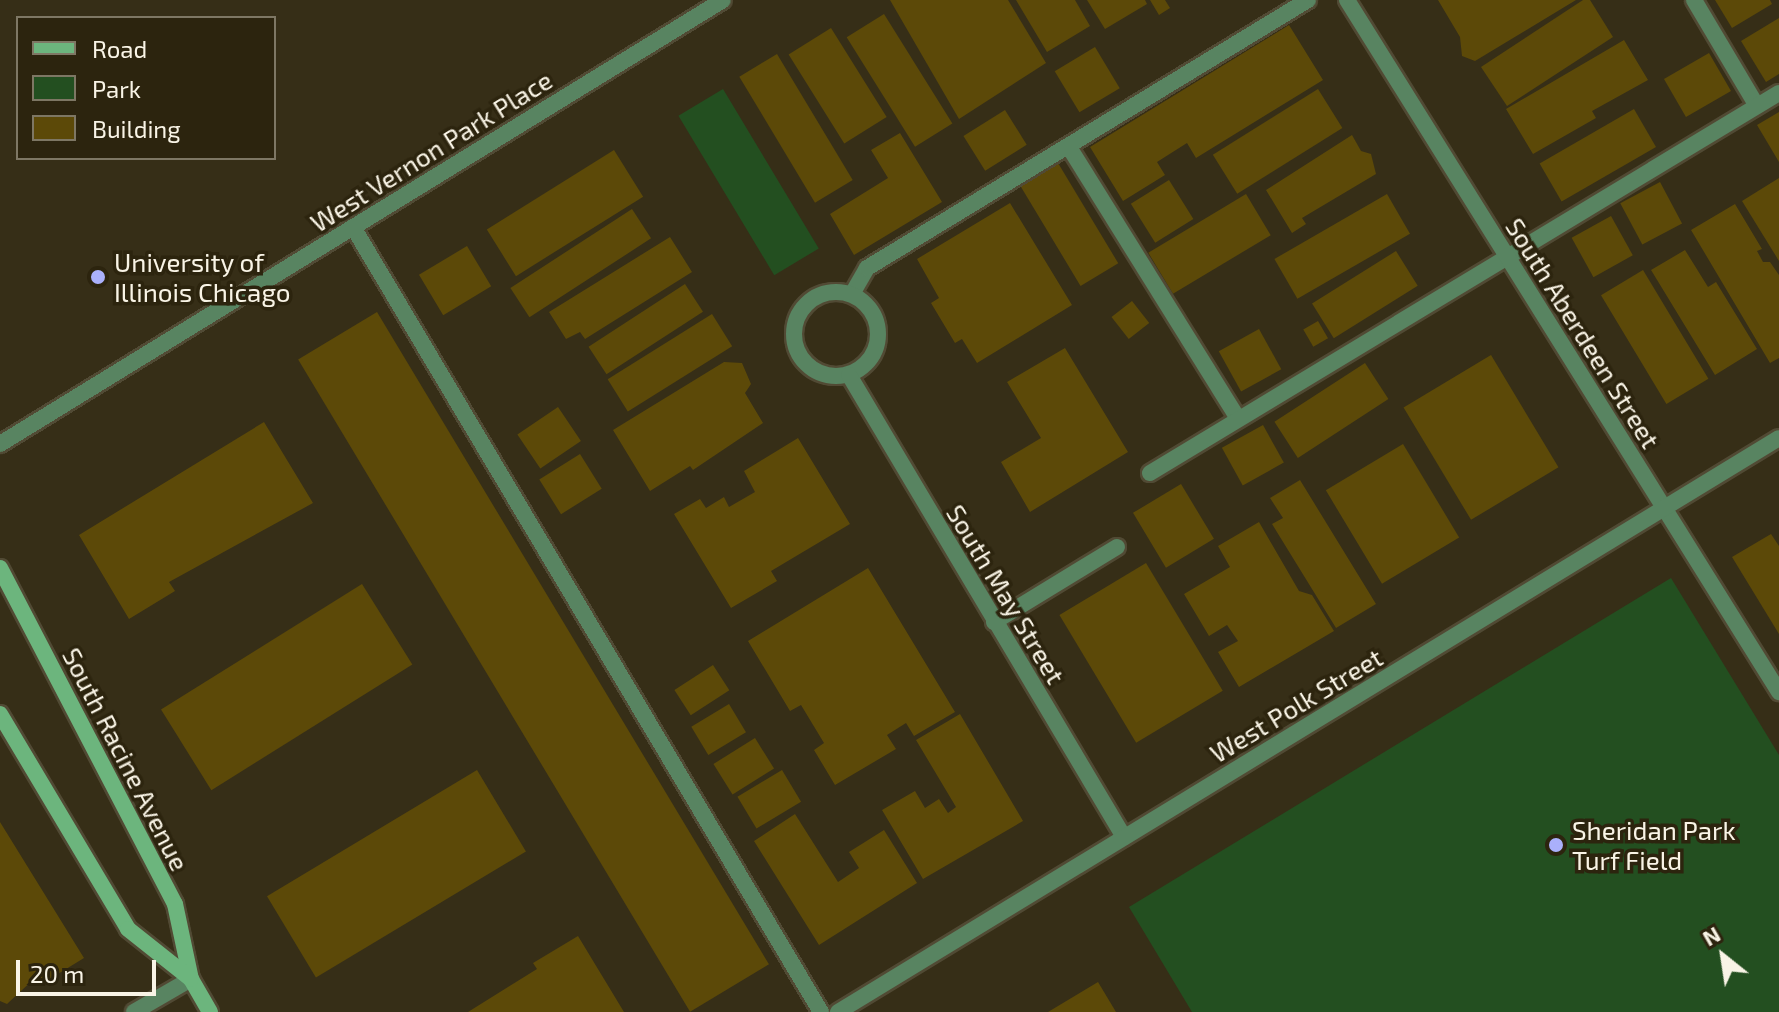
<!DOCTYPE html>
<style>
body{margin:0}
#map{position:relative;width:1779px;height:1012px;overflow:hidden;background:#362e17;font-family:"Exo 2",sans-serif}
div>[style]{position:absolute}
.green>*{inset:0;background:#234f20;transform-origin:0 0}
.building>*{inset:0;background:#5c4908;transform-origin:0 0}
.roads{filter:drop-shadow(2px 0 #514a34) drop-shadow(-2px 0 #514a34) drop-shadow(0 2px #514a34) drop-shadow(0 -2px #514a34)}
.lane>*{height:16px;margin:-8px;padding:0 8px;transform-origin:8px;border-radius:8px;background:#588461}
.street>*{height:16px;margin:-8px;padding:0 8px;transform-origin:8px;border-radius:8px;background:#588461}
.street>.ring{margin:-8px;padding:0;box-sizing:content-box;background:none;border:16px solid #588461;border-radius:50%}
.secondary>*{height:16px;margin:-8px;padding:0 8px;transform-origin:8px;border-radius:8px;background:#6cb57d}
.dots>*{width:22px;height:22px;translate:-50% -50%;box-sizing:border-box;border:4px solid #2c240e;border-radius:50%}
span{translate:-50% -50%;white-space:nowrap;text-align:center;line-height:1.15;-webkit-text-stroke:7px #2c240e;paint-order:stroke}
.street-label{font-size:26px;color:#f9f4e6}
.poi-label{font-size:26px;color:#f9f4e6}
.left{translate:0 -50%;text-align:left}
.legend{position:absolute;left:16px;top:16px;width:260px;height:144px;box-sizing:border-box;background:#2c240e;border:2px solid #7e7764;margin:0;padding:10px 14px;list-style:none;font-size:24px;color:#f9f4e6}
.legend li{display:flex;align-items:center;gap:16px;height:40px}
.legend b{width:40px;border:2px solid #7e7764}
.north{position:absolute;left:1683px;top:916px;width:80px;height:80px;-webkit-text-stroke:6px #2c240e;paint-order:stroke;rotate:330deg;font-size:22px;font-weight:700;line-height:32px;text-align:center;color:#f9f4e6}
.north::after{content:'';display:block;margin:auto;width:28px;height:36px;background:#f9f4e6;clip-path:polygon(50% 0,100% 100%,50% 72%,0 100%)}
.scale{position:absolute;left:16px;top:960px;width:140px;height:36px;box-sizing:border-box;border:4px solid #f9f4e6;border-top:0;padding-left:10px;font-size:24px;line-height:28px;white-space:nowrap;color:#f9f4e6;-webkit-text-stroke:6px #2c240e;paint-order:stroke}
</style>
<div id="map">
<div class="green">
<div style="left:723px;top:89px;width:186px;height:52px;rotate:59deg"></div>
<div style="clip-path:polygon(1671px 578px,1779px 755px,1779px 1012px,1192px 1012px,1129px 907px)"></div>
</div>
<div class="building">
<div style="clip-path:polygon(890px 0,1008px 0,1046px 63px,959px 119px)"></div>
<div style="clip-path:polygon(1016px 0,1075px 0,1090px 26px,1047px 52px)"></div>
<div style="clip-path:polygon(1087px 0,1145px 0,1147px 4px,1105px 29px)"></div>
<div style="clip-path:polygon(1150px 0,1165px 0,1170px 8px,1159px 15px)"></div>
<div style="clip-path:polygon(1438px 0,1576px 0,1475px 61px,1462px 56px,1460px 37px)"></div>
<div style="clip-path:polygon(1583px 0,1590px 0,1613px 37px,1507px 106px,1481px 67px)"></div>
<div style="clip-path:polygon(1715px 0,1770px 0,1772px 4px,1732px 28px)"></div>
<div style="left:884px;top:14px;width:129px;height:44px;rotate:58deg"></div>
<div style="clip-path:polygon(1779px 18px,1779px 74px,1766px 82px,1741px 41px)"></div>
<div style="clip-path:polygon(1289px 25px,1323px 80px,1196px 158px,1187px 143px,1157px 162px,1165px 175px,1123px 201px,1090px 147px)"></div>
<div style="left:831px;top:28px;width:105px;height:50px;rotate:58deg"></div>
<div style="clip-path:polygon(1624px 40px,1648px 80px,1592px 111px,1596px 118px,1533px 154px,1506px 109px)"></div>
<div style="left:1095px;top:47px;width:48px;height:47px;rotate:59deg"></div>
<div style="left:1709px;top:53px;width:44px;height:52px;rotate:60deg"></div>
<div style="left:777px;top:54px;width:147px;height:44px;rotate:59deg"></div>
<div style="left:1318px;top:89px;width:46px;height:124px;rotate:58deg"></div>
<div style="left:1634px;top:109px;width:44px;height:109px;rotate:60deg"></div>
<div style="left:1005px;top:110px;width:41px;height:49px;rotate:58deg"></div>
<div style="clip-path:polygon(1779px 112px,1779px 162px,1757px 125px)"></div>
<div style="clip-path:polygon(900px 133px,942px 202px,854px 255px,830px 214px,888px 178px,871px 150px)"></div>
<div style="clip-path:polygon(1352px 135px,1361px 151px,1371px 154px,1376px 174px,1302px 218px,1306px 224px,1292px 233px,1266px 190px)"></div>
<div style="left:614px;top:150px;width:55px;height:150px;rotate:58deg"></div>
<div style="left:1058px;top:163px;width:117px;height:44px;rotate:59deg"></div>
<div style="clip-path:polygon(1779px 178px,1779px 261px,1742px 201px)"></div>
<div style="left:1169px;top:180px;width:46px;height:45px;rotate:58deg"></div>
<div style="left:1660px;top:182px;width:47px;height:45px;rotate:62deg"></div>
<div style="left:1246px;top:194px;width:48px;height:114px;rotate:59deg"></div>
<div style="left:1387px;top:194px;width:46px;height:130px;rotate:60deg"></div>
<div style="clip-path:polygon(1010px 203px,1072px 305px,977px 363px,962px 339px,955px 343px,931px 303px,939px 298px,917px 259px)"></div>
<div style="clip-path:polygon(1735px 204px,1762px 249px,1757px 251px,1763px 262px,1770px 262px,1779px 275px,1779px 358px,1770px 363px,1691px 230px)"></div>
<div style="left:632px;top:209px;width:35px;height:145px;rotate:57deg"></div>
<div style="left:1611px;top:216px;width:45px;height:45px;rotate:61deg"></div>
<div style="clip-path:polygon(670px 237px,692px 272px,585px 339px,580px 332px,566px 339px,549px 312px)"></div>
<div style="left:467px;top:246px;width:47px;height:56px;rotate:59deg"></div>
<div style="clip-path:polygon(1685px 250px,1708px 287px,1716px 282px,1757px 349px,1715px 375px,1651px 270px)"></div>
<div style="left:1396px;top:251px;width:41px;height:99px;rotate:58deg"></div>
<div style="left:1643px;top:270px;width:127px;height:49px;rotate:59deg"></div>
<div style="left:685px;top:284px;width:33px;height:115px;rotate:57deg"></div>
<div style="left:1132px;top:301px;width:28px;height:26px;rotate:52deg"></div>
<div style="left:377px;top:312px;width:761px;height:92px;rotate:59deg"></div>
<div style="left:712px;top:314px;width:38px;height:123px;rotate:58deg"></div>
<div style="left:1318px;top:321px;width:20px;height:17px;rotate:60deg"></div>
<div style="left:1259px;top:329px;width:46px;height:46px;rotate:61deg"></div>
<div style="clip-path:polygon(1065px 348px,1128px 452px,1030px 512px,1001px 462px,1041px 438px,1007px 382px)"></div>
<div style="left:1491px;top:355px;width:131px;height:102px;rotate:59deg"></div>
<div style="clip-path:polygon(724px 362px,742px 363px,751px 384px,745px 393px,763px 423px,693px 470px,690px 466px,650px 491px,613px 430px)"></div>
<div style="left:1365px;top:363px;width:43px;height:108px;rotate:57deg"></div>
<div style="left:558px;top:407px;width:41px;height:49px;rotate:56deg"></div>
<div style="clip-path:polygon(264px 422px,313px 503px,169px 582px,175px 591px,129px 619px,79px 535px)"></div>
<div style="left:1263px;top:425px;width:43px;height:47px;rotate:61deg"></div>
<div style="clip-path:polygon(798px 438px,850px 524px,771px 571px,777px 581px,731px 608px,674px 514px,700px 499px,706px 508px,724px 497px,729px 507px,755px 492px,744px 471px)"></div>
<div style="left:1403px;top:444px;width:109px;height:90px;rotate:59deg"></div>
<div style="left:580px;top:454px;width:41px;height:48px;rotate:58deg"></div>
<div style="clip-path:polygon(1300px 480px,1376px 604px,1336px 628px,1272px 524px,1283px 518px,1270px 498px)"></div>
<div style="left:1181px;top:484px;width:64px;height:56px;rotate:59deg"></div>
<div style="clip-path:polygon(1259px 522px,1299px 591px,1312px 595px,1334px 631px,1239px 687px,1218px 652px,1238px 641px,1227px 625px,1209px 636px,1184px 594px,1230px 567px,1218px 546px)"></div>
<div style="clip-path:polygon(1771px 534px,1779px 546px,1779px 634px,1732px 557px)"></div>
<div style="left:1146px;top:563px;width:149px;height:101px;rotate:59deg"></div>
<div style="clip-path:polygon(868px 568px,955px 712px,914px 736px,906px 723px,887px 735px,896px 749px,835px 785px,814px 750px,824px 743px,801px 705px,790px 711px,748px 641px)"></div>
<div style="left:362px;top:584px;width:95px;height:237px;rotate:58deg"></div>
<div style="left:713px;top:665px;width:30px;height:46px;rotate:57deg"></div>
<div style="left:729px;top:704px;width:33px;height:44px;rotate:59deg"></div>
<div style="clip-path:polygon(960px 714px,1023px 821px,923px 879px,882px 810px,915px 791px,925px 808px,939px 799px,948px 813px,956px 807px,916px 740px)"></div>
<div style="left:755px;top:738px;width:36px;height:49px;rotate:58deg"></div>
<div style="left:477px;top:770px;width:95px;height:245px;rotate:59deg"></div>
<div style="left:782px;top:770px;width:37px;height:52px;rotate:59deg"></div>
<div style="clip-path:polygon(795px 814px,838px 882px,859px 868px,849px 852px,884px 830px,917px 883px,819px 945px,754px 841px)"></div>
<div style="clip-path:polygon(0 822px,84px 958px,40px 985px,35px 978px,7px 1004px,0 1001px)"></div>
<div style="clip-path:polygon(578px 936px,624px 1012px,468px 1012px,537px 969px,533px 963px)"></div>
<div style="clip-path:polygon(1098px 982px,1116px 1012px,1048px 1012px)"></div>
</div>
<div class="roads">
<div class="lane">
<div style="left:1694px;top:0;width:123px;rotate:59.3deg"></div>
<div style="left:1069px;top:147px;width:320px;rotate:58.1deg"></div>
<div style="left:353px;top:227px;width:914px;rotate:59.2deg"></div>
<div style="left:852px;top:294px;width:30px;rotate:-60deg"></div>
<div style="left:867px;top:268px;width:516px;rotate:-31.29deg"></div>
<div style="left:1150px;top:473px;width:735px;rotate:-31.14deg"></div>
<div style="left:994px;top:622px;width:144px;rotate:-31.4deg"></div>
</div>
<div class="street">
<div style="left:1347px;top:0;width:816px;rotate:58.02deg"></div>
<div class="ring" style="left:794px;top:292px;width:68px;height:68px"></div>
<div style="left:849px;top:375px;width:538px;rotate:59.24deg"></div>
<div style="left:0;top:444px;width:848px;rotate:-31.55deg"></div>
<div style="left:134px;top:1012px;width:66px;rotate:-30.1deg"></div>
<div style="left:838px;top:1012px;width:1102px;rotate:-31.38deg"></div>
</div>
<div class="secondary">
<div style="left:0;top:568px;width:379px;rotate:62.5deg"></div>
<div style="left:175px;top:904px;width:77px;rotate:78deg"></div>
<div style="left:191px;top:979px;width:38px;rotate:60deg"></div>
<div style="left:0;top:714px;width:250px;rotate:59.2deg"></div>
<div style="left:128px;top:929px;width:80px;rotate:38.4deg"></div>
</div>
</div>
<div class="dots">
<div style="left:98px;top:277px;background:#aab0fb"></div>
<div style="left:1556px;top:845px;background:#aab0fb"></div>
</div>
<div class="street-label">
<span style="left:431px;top:151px;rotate:-32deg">West Vernon Park Place</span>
<span style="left:1583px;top:333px;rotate:58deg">South Aberdeen Street</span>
<span style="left:1006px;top:594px;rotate:59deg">South May Street</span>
<span style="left:1296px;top:705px;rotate:-31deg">West Polk Street</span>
<span style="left:126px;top:759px;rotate:63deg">South Racine Avenue</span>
</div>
<div class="poi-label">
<span class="left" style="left:114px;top:277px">University of<br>Illinois Chicago</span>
<span class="left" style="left:1572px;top:845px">Sheridan Park<br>Turf Field</span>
</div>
<ul class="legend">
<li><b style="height:10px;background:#6cb57d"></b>Road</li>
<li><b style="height:22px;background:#234f20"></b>Park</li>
<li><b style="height:22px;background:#5c4908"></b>Building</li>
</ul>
<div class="north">N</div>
<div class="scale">20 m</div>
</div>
